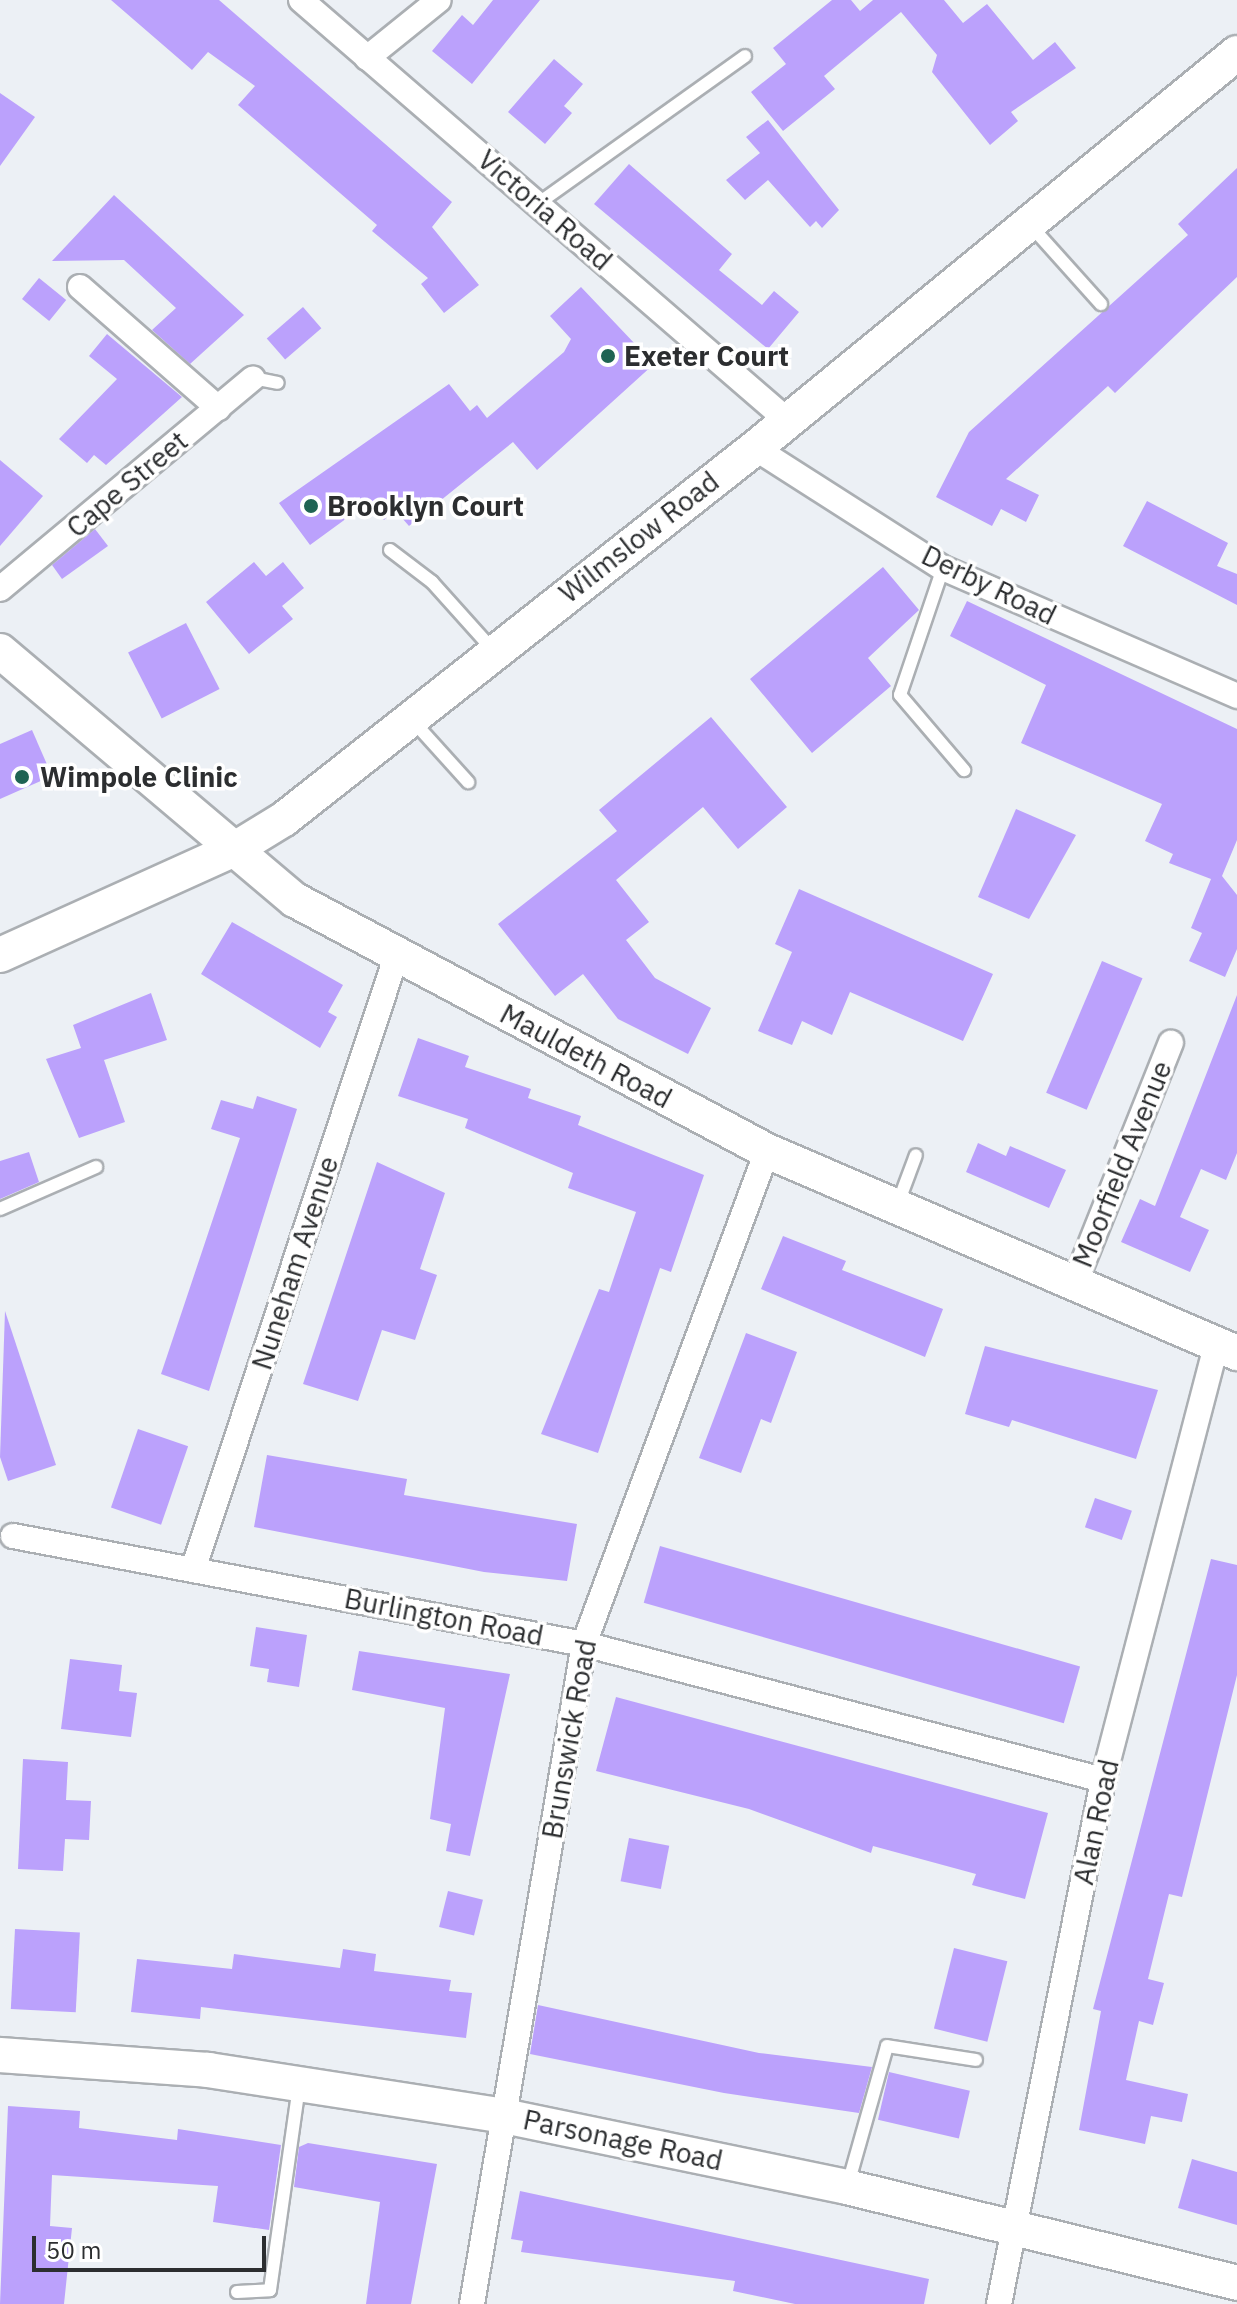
<!DOCTYPE html>
<style>
body{margin:0}
#map{position:relative;width:1237px;height:2304px;overflow:hidden;background:#ecf0f5;font-family:"IBM Plex Sans",sans-serif}
div>[style]{position:absolute}
.building>*{inset:0;background:#bba1fc;transform-origin:0 0}
.roads{filter:drop-shadow(2px 0 #abafb3) drop-shadow(-2px 0 #abafb3) drop-shadow(0 2px #abafb3) drop-shadow(0 -2px #abafb3)}
.lane>*{height:12px;margin:-6px;padding:0 6px;transform-origin:6px;border-radius:6px;background:#fff}
.street>*{height:24px;margin:-12px;padding:0 12px;transform-origin:12px;border-radius:12px;background:#fff}
.secondary>*{height:34px;margin:-17px;padding:0 17px;transform-origin:17px;border-radius:17px;background:#fff}
.dots>*{width:22px;height:22px;translate:-50% -50%;box-sizing:border-box;border:4px solid #fff;border-radius:50%}
span{translate:-50% -50%;white-space:nowrap;text-align:center;line-height:1.15;-webkit-text-stroke:7px #fff;paint-order:stroke}
.street-label{font-size:28px;color:#2c2e30}
.poi-label{font-size:28px;color:#2c2e30;font-weight:700}
.left{translate:0 -50%;text-align:left}
.scale{position:absolute;left:32px;top:2236px;width:234px;height:36px;box-sizing:border-box;border:4px solid #2c2e30;border-top:0;padding-left:10px;font-size:24px;line-height:28px;white-space:nowrap;color:#2c2e30;-webkit-text-stroke:6px #fff;paint-order:stroke}
</style>
<div id="map">
<div class="building">
<div style="clip-path:polygon(111px 0,219px 0,452px 202px,432px 227px,479px 285px,444px 313px,421px 284px,428px 278px,372px 231px,377px 225px,238px 105px,255px 86px,208px 52px,192px 70px)"></div>
<div style="clip-path:polygon(493px 0,540px 0,472px 84px,432px 51px,462px 15px,473px 25px)"></div>
<div style="clip-path:polygon(832px 0,851px 0,860px 11px,873px 0,944px 0,963px 23px,987px 4px,1033px 60px,1055px 42px,1076px 68px,1011px 112px,1018px 121px,990px 145px,932px 72px,937px 55px,901px 12px,824px 76px,835px 89px,783px 131px,751px 92px,786px 64px,773px 48px)"></div>
<div style="clip-path:polygon(554px 59px,583px 84px,564px 106px,572px 113px,545px 144px,508px 112px)"></div>
<div style="clip-path:polygon(0 93px,35px 117px,0 166px)"></div>
<div style="clip-path:polygon(768px 120px,839px 210px,822px 228px,816px 221px,810px 227px,768px 180px,745px 200px,726px 180px,760px 153px,746px 137px)"></div>
<div style="clip-path:polygon(629px 164px,732px 254px,719px 270px,762px 305px,774px 291px,799px 312px,768px 349px,594px 204px)"></div>
<div style="clip-path:polygon(1237px 168px,1237px 277px,1115px 393px,1108px 386px,1006px 479px,1039px 495px,1026px 522px,1001px 509px,992px 526px,936px 497px,969px 432px,1188px 235px,1178px 224px)"></div>
<div style="clip-path:polygon(114px 195px,244px 315px,190px 364px,152px 330px,176px 308px,124px 260px,52px 261px)"></div>
<div style="left:39px;top:278px;width:35px;height:27px;rotate:39deg"></div>
<div style="clip-path:polygon(581px 287px,654px 364px,537px 470px,513px 442px,409px 526px,395px 510px,384px 520px,369px 502px,310px 545px,279px 503px,449px 384px,470px 411px,477px 405px,487px 418px,564px 352px,571px 339px,550px 316px)"></div>
<div style="left:303px;top:307px;width:28px;height:48px;rotate:49deg"></div>
<div style="clip-path:polygon(107px 334px,182px 397px,106px 465px,94px 455px,87px 463px,59px 439px,117px 379px,89px 356px)"></div>
<div style="clip-path:polygon(0 460px,43px 496px,0 546px)"></div>
<div style="clip-path:polygon(1147px 501px,1228px 543px,1217px 566px,1237px 574px,1237px 605px,1123px 546px)"></div>
<div style="clip-path:polygon(95px 529px,108px 546px,62px 579px,52px 565px)"></div>
<div style="clip-path:polygon(254px 562px,266px 576px,283px 562px,304px 588px,282px 606px,293px 619px,249px 654px,206px 602px)"></div>
<div style="clip-path:polygon(883px 567px,919px 610px,868px 658px,891px 686px,812px 753px,750px 679px)"></div>
<div style="clip-path:polygon(967px 601px,1237px 729px,1237px 840px,1222px 876px,1237px 895px,1237px 949px,1225px 977px,1189px 961px,1202px 933px,1191px 928px,1211px 879px,1169px 863px,1173px 854px,1145px 841px,1162px 804px,1021px 743px,1046px 685px,950px 636px)"></div>
<div style="left:186px;top:623px;width:74px;height:65px;rotate:63deg"></div>
<div style="clip-path:polygon(711px 717px,787px 807px,738px 849px,703px 807px,616px 880px,649px 922px,626px 940px,655px 978px,711px 1008px,688px 1054px,618px 1019px,583px 974px,555px 996px,498px 924px,617px 831px,599px 810px)"></div>
<div style="clip-path:polygon(32px 730px,52px 776px,0 799px,0 744px)"></div>
<div style="clip-path:polygon(1016px 809px,1076px 835px,1029px 919px,978px 897px)"></div>
<div style="clip-path:polygon(799px 889px,993px 974px,963px 1041px,850px 992px,832px 1035px,802px 1021px,792px 1045px,758px 1031px,792px 952px,775px 944px)"></div>
<div style="clip-path:polygon(232px 922px,343px 985px,328px 1012px,337px 1017px,320px 1048px,201px 974px)"></div>
<div style="left:1102px;top:961px;width:44px;height:143px;rotate:23deg"></div>
<div style="clip-path:polygon(151px 993px,167px 1040px,104px 1060px,125px 1122px,79px 1138px,46px 1059px,81px 1048px,73px 1025px)"></div>
<div style="clip-path:polygon(1237px 995px,1237px 1153px,1226px 1180px,1201px 1169px,1180px 1217px,1209px 1230px,1190px 1272px,1121px 1242px,1140px 1199px,1155px 1206px)"></div>
<div style="clip-path:polygon(418px 1038px,469px 1056px,465px 1067px,531px 1089px,528px 1098px,581px 1116px,578px 1125px,704px 1175px,671px 1272px,660px 1268px,598px 1453px,541px 1434px,599px 1289px,609px 1292px,636px 1212px,568px 1188px,573px 1173px,465px 1128px,468px 1119px,398px 1096px)"></div>
<div style="clip-path:polygon(257px 1096px,297px 1109px,209px 1391px,161px 1374px,240px 1138px,211px 1129px,221px 1100px,253px 1109px)"></div>
<div style="clip-path:polygon(978px 1143px,1006px 1156px,1010px 1146px,1066px 1170px,1049px 1208px,966px 1172px)"></div>
<div style="clip-path:polygon(29px 1152px,39px 1182px,0 1199px,0 1161px)"></div>
<div style="clip-path:polygon(377px 1162px,445px 1193px,420px 1269px,437px 1275px,415px 1340px,382px 1330px,358px 1401px,303px 1384px)"></div>
<div style="clip-path:polygon(783px 1236px,846px 1261px,842px 1270px,943px 1309px,925px 1357px,761px 1289px)"></div>
<div style="clip-path:polygon(5px 1311px,56px 1465px,8px 1481px,0 1457px)"></div>
<div style="clip-path:polygon(746px 1333px,797px 1352px,771px 1423px,761px 1419px,741px 1473px,699px 1458px)"></div>
<div style="clip-path:polygon(985px 1346px,1158px 1390px,1136px 1459px,1012px 1420px,1009px 1427px,965px 1414px)"></div>
<div style="left:138px;top:1429px;width:53px;height:83px;rotate:19deg"></div>
<div style="clip-path:polygon(267px 1455px,407px 1479px,404px 1495px,577px 1524px,567px 1581px,484px 1572px,254px 1527px)"></div>
<div style="left:1095px;top:1498px;width:39px;height:31px;rotate:19deg"></div>
<div style="left:660px;top:1546px;width:437px;height:59px;rotate:16deg"></div>
<div style="clip-path:polygon(1211px 1559px,1237px 1565px,1237px 1675px,1182px 1897px,1169px 1894px,1148px 1979px,1164px 1983px,1153px 2025px,1139px 2021px,1126px 2080px,1188px 2094px,1182px 2122px,1151px 2116px,1145px 2144px,1079px 2130px,1101px 2011px,1093px 2009px)"></div>
<div style="clip-path:polygon(256px 1627px,307px 1635px,299px 1687px,267px 1682px,269px 1669px,250px 1666px)"></div>
<div style="clip-path:polygon(359px 1651px,510px 1674px,470px 1856px,446px 1851px,451px 1824px,430px 1819px,445px 1708px,352px 1690px)"></div>
<div style="clip-path:polygon(70px 1659px,122px 1665px,119px 1691px,137px 1693px,131px 1737px,61px 1729px)"></div>
<div style="clip-path:polygon(616px 1697px,1048px 1813px,1025px 1899px,972px 1885px,976px 1874px,873px 1846px,871px 1853px,749px 1809px,596px 1771px)"></div>
<div style="clip-path:polygon(23px 1759px,68px 1762px,66px 1800px,91px 1801px,89px 1840px,65px 1839px,63px 1871px,18px 1869px)"></div>
<div style="left:629px;top:1838px;width:41px;height:44px;rotate:11deg"></div>
<div style="left:448px;top:1891px;width:36px;height:37px;rotate:14deg"></div>
<div style="left:15px;top:1929px;width:65px;height:80px;rotate:3deg"></div>
<div style="left:954px;top:1948px;width:55px;height:83px;rotate:14deg"></div>
<div style="clip-path:polygon(343px 1949px,376px 1954px,374px 1971px,451px 1980px,449px 1991px,472px 1993px,466px 2038px,201px 2007px,200px 2019px,131px 2012px,137px 1959px,232px 1969px,234px 1954px,340px 1968px)"></div>
<div style="clip-path:polygon(538px 2005px,759px 2053px,872px 2067px,859px 2113px,724px 2093px,530px 2054px)"></div>
<div style="left:889px;top:2072px;width:83px;height:49px;rotate:13deg"></div>
<div style="clip-path:polygon(8px 2106px,80px 2111px,79px 2128px,177px 2140px,178px 2129px,281px 2145px,269px 2230px,213px 2222px,218px 2186px,52px 2175px,50px 2226px,72px 2228px,64px 2304px,0 2304px)"></div>
<div style="clip-path:polygon(308px 2143px,437px 2164px,411px 2304px,366px 2304px,380px 2202px,294px 2187px,299px 2147px)"></div>
<div style="clip-path:polygon(1192px 2159px,1237px 2172px,1237px 2225px,1178px 2208px)"></div>
<div style="clip-path:polygon(520px 2191px,929px 2279px,924px 2304px,795px 2304px,733px 2291px,735px 2281px,521px 2252px,523px 2241px,511px 2239px)"></div>
</div>
<div class="roads">
<div class="lane">
<div style="left:539px;top:203px;width:253px;rotate:-35.5deg"></div>
<div style="left:1031px;top:226px;width:105px;rotate:48.1deg"></div>
<div style="left:253px;top:378px;width:25px;rotate:11deg"></div>
<div style="left:390px;top:550px;width:53px;rotate:37.3deg"></div>
<div style="left:432px;top:582px;width:91px;rotate:48.1deg"></div>
<div style="left:943px;top:568px;width:134px;rotate:108.7deg"></div>
<div style="left:900px;top:695px;width:99px;rotate:49.5deg"></div>
<div style="left:412px;top:720px;width:84px;rotate:47.9deg"></div>
<div style="left:897px;top:1206px;width:54px;rotate:-69.6deg"></div>
<div style="left:0;top:1209px;width:105px;rotate:-23.6deg"></div>
<div style="left:848px;top:2184px;width:143px;rotate:-74.2deg"></div>
<div style="left:887px;top:2046px;width:90px;rotate:8.9deg"></div>
<div style="left:237px;top:2292px;width:33px;rotate:-3deg"></div>
<div style="left:270px;top:2290px;width:207px;rotate:-81.9deg"></div>
</div>
<div class="street">
<div style="left:301px;top:0;width:644px;rotate:40.84deg"></div>
<div style="left:367px;top:58px;width:92px;rotate:-38.9deg"></div>
<div style="left:80px;top:287px;width:184px;rotate:41.2deg"></div>
<div style="left:755px;top:448px;width:223px;rotate:32.6deg"></div>
<div style="left:943px;top:568px;width:321px;rotate:23.5deg"></div>
<div style="left:0;top:589px;width:329px;rotate:-39.8deg"></div>
<div style="left:1074px;top:1285px;width:261px;rotate:-68.2deg"></div>
<div style="left:13px;top:1536px;width:581px;rotate:10.71deg"></div>
<div style="left:584px;top:1644px;width:537px;rotate:14.68deg"></div>
<div style="left:193px;top:1570px;width:646px;rotate:-71.68deg"></div>
<div style="left:472px;top:2304px;width:669px;rotate:-80.37deg"></div>
<div style="left:584px;top:1644px;width:526px;rotate:-69.64deg"></div>
<div style="left:999px;top:2304px;width:534px;rotate:-78.77deg"></div>
<div style="left:1103px;top:1780px;width:449px;rotate:-75.4deg"></div>
</div>
<div class="secondary">
<div style="left:0;top:651px;width:386px;rotate:40.2deg"></div>
<div style="left:295px;top:900px;width:535px;rotate:28deg"></div>
<div style="left:767px;top:1151px;width:512px;rotate:23.26deg"></div>
<div style="left:0;top:955px;width:258px;rotate:-24.3deg"></div>
<div style="left:235px;top:849px;width:57px;rotate:-31.5deg"></div>
<div style="left:284px;top:819px;width:600px;rotate:-38.23deg"></div>
<div style="left:755px;top:448px;width:623px;rotate:-39.33deg"></div>
<div style="left:0;top:2055px;width:209px;rotate:4.1deg"></div>
<div style="left:208px;top:2070px;width:300px;rotate:8.8deg"></div>
<div style="left:504px;top:2116px;width:350px;rotate:11.7deg"></div>
<div style="left:847px;top:2187px;width:402px;rotate:13.8deg"></div>
</div>
</div>
<div class="dots">
<div style="left:608px;top:356px;background:#1f6353"></div>
<div style="left:311px;top:506px;background:#1f6353"></div>
<div style="left:22px;top:777px;background:#1f6353"></div>
</div>
<div class="street-label">
<span style="left:545px;top:210px;rotate:41deg">Victoria Road</span>
<span style="left:127px;top:484px;rotate:-40deg">Cape Street</span>
<span style="left:639px;top:537px;rotate:-38deg">Wilmslow Road</span>
<span style="left:989px;top:585px;rotate:26deg">Derby Road</span>
<span style="left:586px;top:1056px;rotate:28deg">Mauldeth Road</span>
<span style="left:1122px;top:1164px;rotate:-68deg">Moorfield Avenue</span>
<span style="left:295px;top:1263px;rotate:-72deg">Nuneham Avenue</span>
<span style="left:444px;top:1617px;rotate:11deg">Burlington Road</span>
<span style="left:569px;top:1739px;rotate:-80deg">Brunswick Road</span>
<span style="left:1096px;top:1822px;rotate:-78deg">Alan Road</span>
<span style="left:623px;top:2140px;rotate:12deg">Parsonage Road</span>
</div>
<div class="poi-label">
<span class="left" style="left:624px;top:356px">Exeter Court</span>
<span class="left" style="left:327px;top:506px">Brooklyn Court</span>
<span class="left" style="left:40px;top:777px">Wimpole Clinic</span>
</div>
<div class="scale">50 m</div>
</div>
